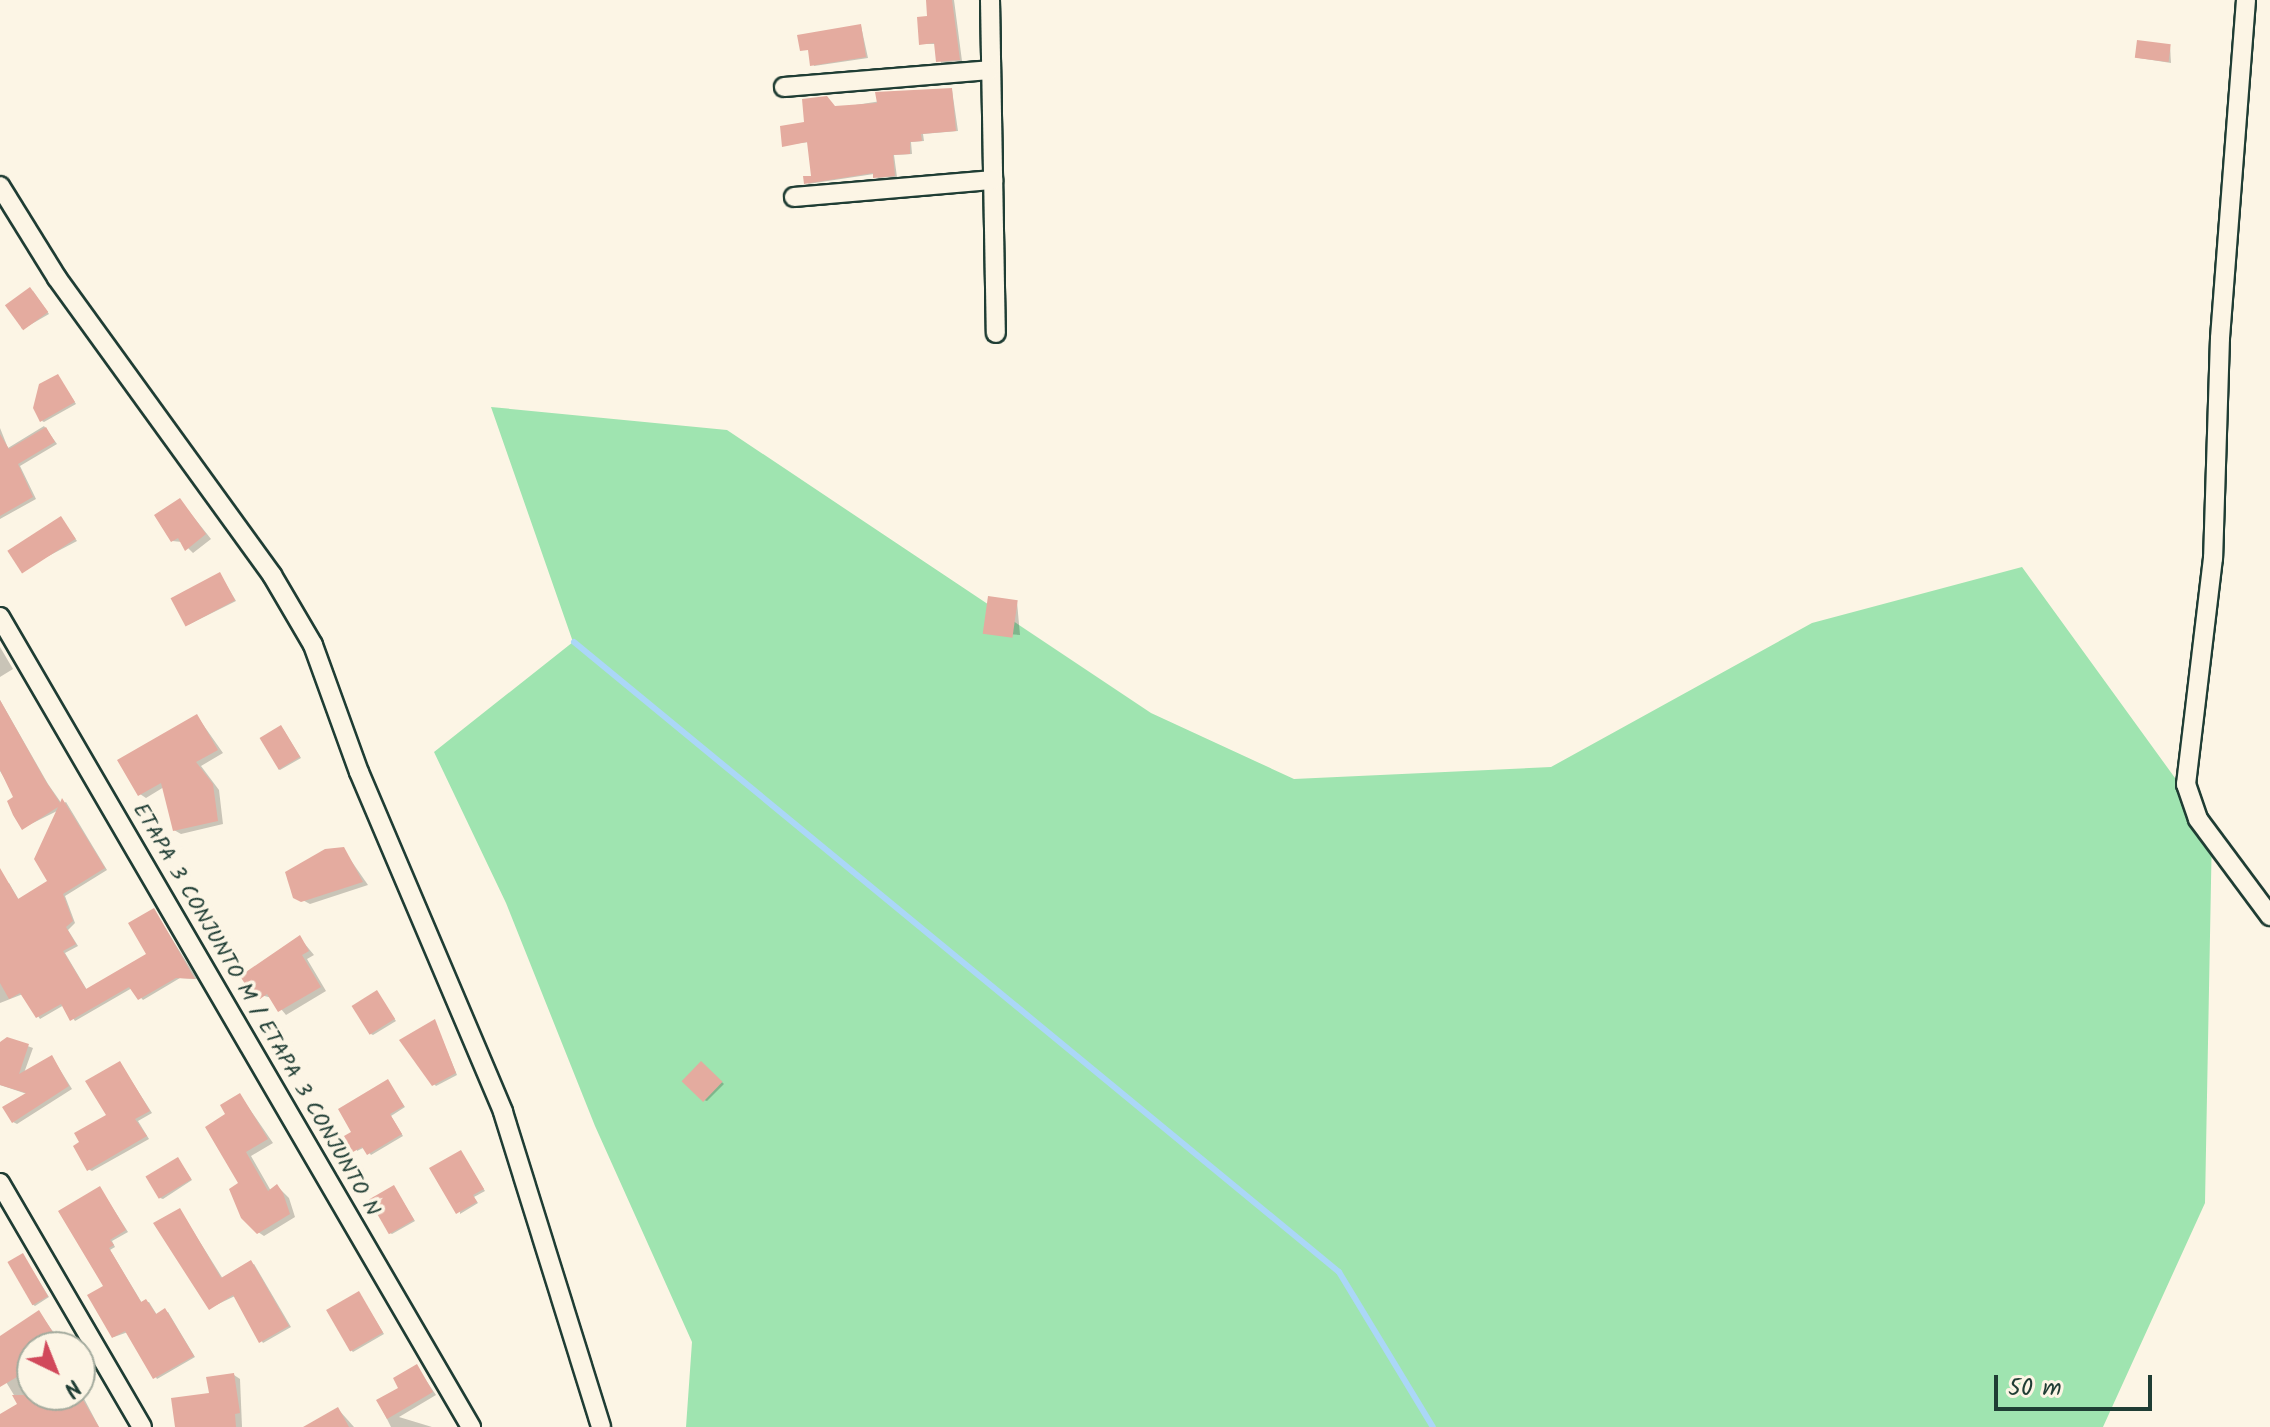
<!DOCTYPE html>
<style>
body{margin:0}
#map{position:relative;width:2270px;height:1427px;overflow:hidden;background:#fcf5e5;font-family:Kalam,sans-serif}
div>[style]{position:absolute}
.green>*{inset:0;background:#9fe4b0}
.shadow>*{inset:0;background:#0003}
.stream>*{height:6px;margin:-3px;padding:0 3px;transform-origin:3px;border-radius:3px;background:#abd7f7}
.building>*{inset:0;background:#e4ab9f;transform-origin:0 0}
.roads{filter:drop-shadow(2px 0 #1f3d34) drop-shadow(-2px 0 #1f3d34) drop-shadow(0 2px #1f3d34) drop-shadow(0 -2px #1f3d34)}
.street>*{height:18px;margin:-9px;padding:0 9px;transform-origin:9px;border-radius:9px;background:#fcf5e5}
span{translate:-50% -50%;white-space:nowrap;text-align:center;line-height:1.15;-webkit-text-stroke:7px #fcf5e5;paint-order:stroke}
.street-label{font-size:22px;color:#1f3d34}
.north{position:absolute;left:16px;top:1331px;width:80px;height:80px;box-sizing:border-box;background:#fcf5e5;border:2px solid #a4ab9e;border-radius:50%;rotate:137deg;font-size:22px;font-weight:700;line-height:32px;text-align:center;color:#1f3d34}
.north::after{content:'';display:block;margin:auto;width:28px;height:36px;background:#d1495b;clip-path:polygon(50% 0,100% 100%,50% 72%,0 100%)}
.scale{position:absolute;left:1994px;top:1375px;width:158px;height:36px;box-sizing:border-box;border:4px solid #1f3d34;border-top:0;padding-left:10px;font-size:24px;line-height:28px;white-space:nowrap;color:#1f3d34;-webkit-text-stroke:6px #fcf5e5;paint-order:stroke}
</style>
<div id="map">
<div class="green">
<div style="clip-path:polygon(491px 407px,727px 430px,1151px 713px,1294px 779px,1551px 767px,1812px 623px,2022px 567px,2212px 829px,2205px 1203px,2103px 1427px,686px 1427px,692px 1342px,595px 1126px,506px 903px,434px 752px,573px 642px)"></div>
</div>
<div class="shadow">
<div style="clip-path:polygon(928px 0,954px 0,962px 61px,941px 63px,936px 44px,921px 44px,929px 18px)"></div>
<div style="clip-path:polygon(861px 26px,868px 58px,814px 66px,810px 50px,802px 50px)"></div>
<div style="clip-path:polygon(2170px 46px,2171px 63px,2139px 58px)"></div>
<div style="clip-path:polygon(952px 90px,958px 131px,923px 134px,924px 141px,911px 142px,912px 154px,894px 155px,897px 177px,878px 178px,874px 174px,808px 184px,813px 177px,809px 142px,784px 145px,806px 124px,836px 108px)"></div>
<div style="clip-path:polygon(33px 291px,49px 314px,23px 329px,21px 328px)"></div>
<div style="clip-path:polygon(58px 376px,76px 404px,44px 422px,42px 421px)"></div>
<div style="clip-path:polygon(44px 426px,57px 444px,20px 466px,36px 499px,0 519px,0 428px,8px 448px)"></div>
<div style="clip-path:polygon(180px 500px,211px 539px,193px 553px,182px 542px,172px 541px)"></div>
<div style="clip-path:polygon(61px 518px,77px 541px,22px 570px)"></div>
<div style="clip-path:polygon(220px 574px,236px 601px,188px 625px)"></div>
<div style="clip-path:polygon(1017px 602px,1020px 635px,989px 633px)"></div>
<div style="clip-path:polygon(0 647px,13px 669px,0 677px)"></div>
<div style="clip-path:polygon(0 700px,48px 784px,62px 804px,66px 802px,107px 870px,65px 896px,75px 923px,68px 930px,78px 946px,65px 953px,87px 990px,149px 955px,154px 910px,197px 979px,180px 978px,143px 1000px,132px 988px,75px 1021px,64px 1005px,40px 1019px,23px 994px,0 1003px,0 884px,9px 883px,19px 900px,50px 882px,59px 810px,23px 828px,16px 797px,0 771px)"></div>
<div style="clip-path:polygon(197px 716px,223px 753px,201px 766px,219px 790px,223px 824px,181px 834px,174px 830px,164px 787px,146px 798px,140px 794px)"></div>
<div style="clip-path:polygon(283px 729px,301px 758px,280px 770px,278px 769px)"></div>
<div style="clip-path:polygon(343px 849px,368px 885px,310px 904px,295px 896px)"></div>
<div style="clip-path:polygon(300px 938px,314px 955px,307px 959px,326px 991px,286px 1015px,272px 998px,253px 993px)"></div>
<div style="clip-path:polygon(377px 992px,396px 1021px,373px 1035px,371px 1034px)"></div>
<div style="clip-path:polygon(435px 1022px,457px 1075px,436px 1086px,434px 1084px)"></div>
<div style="clip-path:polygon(8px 1039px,33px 1048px,24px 1073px,52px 1057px,72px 1089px,17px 1124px,13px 1122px,27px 1094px,0 1085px,0 1044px)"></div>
<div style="clip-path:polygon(120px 1063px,152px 1113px,138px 1121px,149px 1139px,92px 1171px,88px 1169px,109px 1116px)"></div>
<div style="clip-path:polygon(703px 1065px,724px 1084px,707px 1101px,704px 1100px)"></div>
<div style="clip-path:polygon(388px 1082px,405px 1107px,391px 1116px,403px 1136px,371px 1155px,365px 1147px,357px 1151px,354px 1133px)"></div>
<div style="clip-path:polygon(240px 1095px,273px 1143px,251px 1156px,271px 1191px,277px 1186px,289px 1198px,295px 1217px,264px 1236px,258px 1232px,240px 1184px)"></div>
<div style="clip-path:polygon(461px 1152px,485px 1191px,474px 1197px,478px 1203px,460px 1214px)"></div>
<div style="clip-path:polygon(178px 1159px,192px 1180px,163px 1199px,160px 1198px)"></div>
<div style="clip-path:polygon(394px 1187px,415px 1221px,392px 1234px,390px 1233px)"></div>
<div style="clip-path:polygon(100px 1188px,128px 1232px,112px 1241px,115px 1247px,110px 1250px,142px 1303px,149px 1302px,157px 1315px,168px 1312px,195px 1357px,157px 1379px,128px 1332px,114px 1337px)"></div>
<div style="clip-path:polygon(180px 1210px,223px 1279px,254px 1264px,291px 1327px,263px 1343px,235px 1296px,210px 1308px)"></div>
<div style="clip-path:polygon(23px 1255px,49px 1297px,35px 1306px,32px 1304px)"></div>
<div style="clip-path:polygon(359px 1293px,384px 1334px,353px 1352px,351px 1350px)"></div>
<div style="clip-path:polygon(39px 1312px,64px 1347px,32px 1347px,32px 1395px,80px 1391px,99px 1427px,0 1427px,20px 1405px,0 1372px,0 1338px)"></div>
<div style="clip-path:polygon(417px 1367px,436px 1395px,399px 1417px,432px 1427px,391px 1427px,378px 1401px,401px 1388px)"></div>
<div style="clip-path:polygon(234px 1375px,240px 1379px,242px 1427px,177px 1427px)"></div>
<div style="clip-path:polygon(338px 1409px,354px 1427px,315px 1427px)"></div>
</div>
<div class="stream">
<div style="left:574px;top:642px;width:991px;rotate:39.47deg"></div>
<div style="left:1339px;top:1272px;width:181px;rotate:58.8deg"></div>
</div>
<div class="building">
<div style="clip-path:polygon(926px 0,952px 0,960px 60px,936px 62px,934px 43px,919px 45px,917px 17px,927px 16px)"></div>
<div style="clip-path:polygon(861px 24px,866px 57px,810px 66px,808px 50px,800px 51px,797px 35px)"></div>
<div style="left:2137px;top:40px;width:34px;height:18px;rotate:7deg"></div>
<div style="clip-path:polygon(952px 88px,956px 131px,921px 134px,922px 141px,910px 142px,910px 154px,893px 155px,895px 176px,873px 178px,873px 173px,804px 184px,803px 176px,811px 176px,807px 142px,782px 147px,780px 126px,804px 122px,802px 99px,827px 96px,835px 106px,877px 103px,875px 92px)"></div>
<div style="left:30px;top:287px;width:31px;height:31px;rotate:54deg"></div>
<div style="clip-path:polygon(58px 374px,75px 402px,40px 422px,33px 408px,39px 384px)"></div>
<div style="clip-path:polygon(46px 427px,55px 442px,18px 464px,33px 497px,0 516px,0 434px,9px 449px)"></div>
<div style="clip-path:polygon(180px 498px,206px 534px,185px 551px,178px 538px,171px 542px,154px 515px)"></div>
<div style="left:61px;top:516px;width:27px;height:64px;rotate:57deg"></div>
<div style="left:220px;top:572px;width:32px;height:56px;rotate:62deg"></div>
<div style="left:988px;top:596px;width:30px;height:38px;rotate:8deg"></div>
<div style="clip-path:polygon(0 700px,45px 780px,60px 803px,62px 798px,105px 868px,63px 894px,73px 921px,66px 927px,76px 944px,63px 951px,86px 989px,146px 954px,128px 923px,154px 908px,195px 979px,176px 978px,138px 1000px,129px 987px,70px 1021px,61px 1004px,36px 1018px,20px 993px,9px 999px,0 983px,0 868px,18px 899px,47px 881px,34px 859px,58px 807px,22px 830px,13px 815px,7px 801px,13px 797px,0 770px)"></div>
<div style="clip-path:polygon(197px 714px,218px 750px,196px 762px,213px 784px,218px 821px,173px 831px,161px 783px,138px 796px,117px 760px)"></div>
<div style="left:281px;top:725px;width:37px;height:25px;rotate:59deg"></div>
<div style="clip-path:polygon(344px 847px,363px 882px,301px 902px,293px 898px,285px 872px,325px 849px)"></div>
<div style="clip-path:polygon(300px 935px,309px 951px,302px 955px,321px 987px,278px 1012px,267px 994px,260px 999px,256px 992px,252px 995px,240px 976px)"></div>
<div style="left:377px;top:990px;width:34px;height:30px;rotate:58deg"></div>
<div style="clip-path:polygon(435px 1019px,456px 1073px,432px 1086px,399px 1040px)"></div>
<div style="clip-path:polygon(7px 1037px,29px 1044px,19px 1074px,52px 1055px,69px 1086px,12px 1123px,2px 1107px,26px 1093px,0 1085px,0 1042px)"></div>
<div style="clip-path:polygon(120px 1061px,150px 1111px,135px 1119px,147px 1136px,87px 1171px,73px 1146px,79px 1142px,74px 1133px,106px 1115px,85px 1081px)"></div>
<div style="left:701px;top:1061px;width:30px;height:28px;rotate:44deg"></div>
<div style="clip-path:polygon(388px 1079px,404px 1106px,390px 1114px,402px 1134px,367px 1155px,362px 1147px,353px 1152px,344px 1136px,351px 1132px,338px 1109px)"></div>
<div style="clip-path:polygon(240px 1093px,268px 1139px,246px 1152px,268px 1191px,277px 1184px,283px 1193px,290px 1214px,257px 1234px,241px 1218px,229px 1189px,238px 1183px,205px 1127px,225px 1114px,220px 1105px)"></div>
<div style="clip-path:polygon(461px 1150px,484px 1189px,473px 1195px,477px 1202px,456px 1214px,429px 1168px)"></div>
<div style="left:178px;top:1157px;width:26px;height:38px;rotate:59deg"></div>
<div style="left:394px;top:1185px;width:40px;height:29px;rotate:60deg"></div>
<div style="clip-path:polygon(100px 1186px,126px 1230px,110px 1240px,114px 1245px,109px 1248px,141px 1302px,146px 1299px,156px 1314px,165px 1308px,194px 1356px,153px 1379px,125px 1331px,112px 1338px,87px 1295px,103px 1286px,58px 1211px)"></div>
<div style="clip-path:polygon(180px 1208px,221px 1278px,251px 1260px,289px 1326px,259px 1343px,233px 1295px,209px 1310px,153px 1223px)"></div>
<div style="left:23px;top:1253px;width:50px;height:18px;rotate:60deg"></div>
<div style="left:359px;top:1291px;width:48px;height:38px;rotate:60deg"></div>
<div style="clip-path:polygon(39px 1310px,62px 1347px,32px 1347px,32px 1368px,0 1387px,0 1336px)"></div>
<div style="clip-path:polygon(417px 1364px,433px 1392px,387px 1419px,376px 1400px,398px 1388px,393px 1378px)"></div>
<div style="clip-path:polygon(234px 1373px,240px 1413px,235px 1414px,236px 1427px,175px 1427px,171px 1398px,209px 1393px,206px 1377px)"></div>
<div style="clip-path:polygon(12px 1395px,80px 1395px,99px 1427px,0 1427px,0 1414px,17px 1404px)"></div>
<div style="clip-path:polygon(338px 1407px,349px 1427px,303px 1427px)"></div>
</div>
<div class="roads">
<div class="street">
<div style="left:990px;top:0;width:333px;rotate:89deg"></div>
<div style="left:2246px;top:0;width:339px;rotate:94.4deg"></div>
<div style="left:2220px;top:338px;width:220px;rotate:91.8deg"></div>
<div style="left:2213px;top:558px;width:228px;rotate:96.8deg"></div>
<div style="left:2186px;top:784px;width:37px;rotate:71deg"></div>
<div style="left:2198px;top:819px;width:121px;rotate:53.4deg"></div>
<div style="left:784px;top:87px;width:206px;rotate:-4.7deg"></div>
<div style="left:0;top:186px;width:108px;rotate:58.2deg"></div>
<div style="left:57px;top:278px;width:367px;rotate:54.1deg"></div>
<div style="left:272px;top:575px;width:81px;rotate:59.6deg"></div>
<div style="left:313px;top:645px;width:135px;rotate:70.1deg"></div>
<div style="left:359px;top:772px;width:369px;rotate:67deg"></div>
<div style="left:503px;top:1112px;width:330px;rotate:72.7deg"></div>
<div style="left:794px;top:197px;width:200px;rotate:-4.9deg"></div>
<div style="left:0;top:617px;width:937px;rotate:59.82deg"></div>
<div style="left:0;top:1183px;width:282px;rotate:59.8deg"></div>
</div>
</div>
<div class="street-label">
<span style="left:256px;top:1010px;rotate:60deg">ETAPA 3 CONJUNTO M / ETAPA 3 CONJUNTO N</span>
</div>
<div class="north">N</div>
<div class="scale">50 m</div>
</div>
